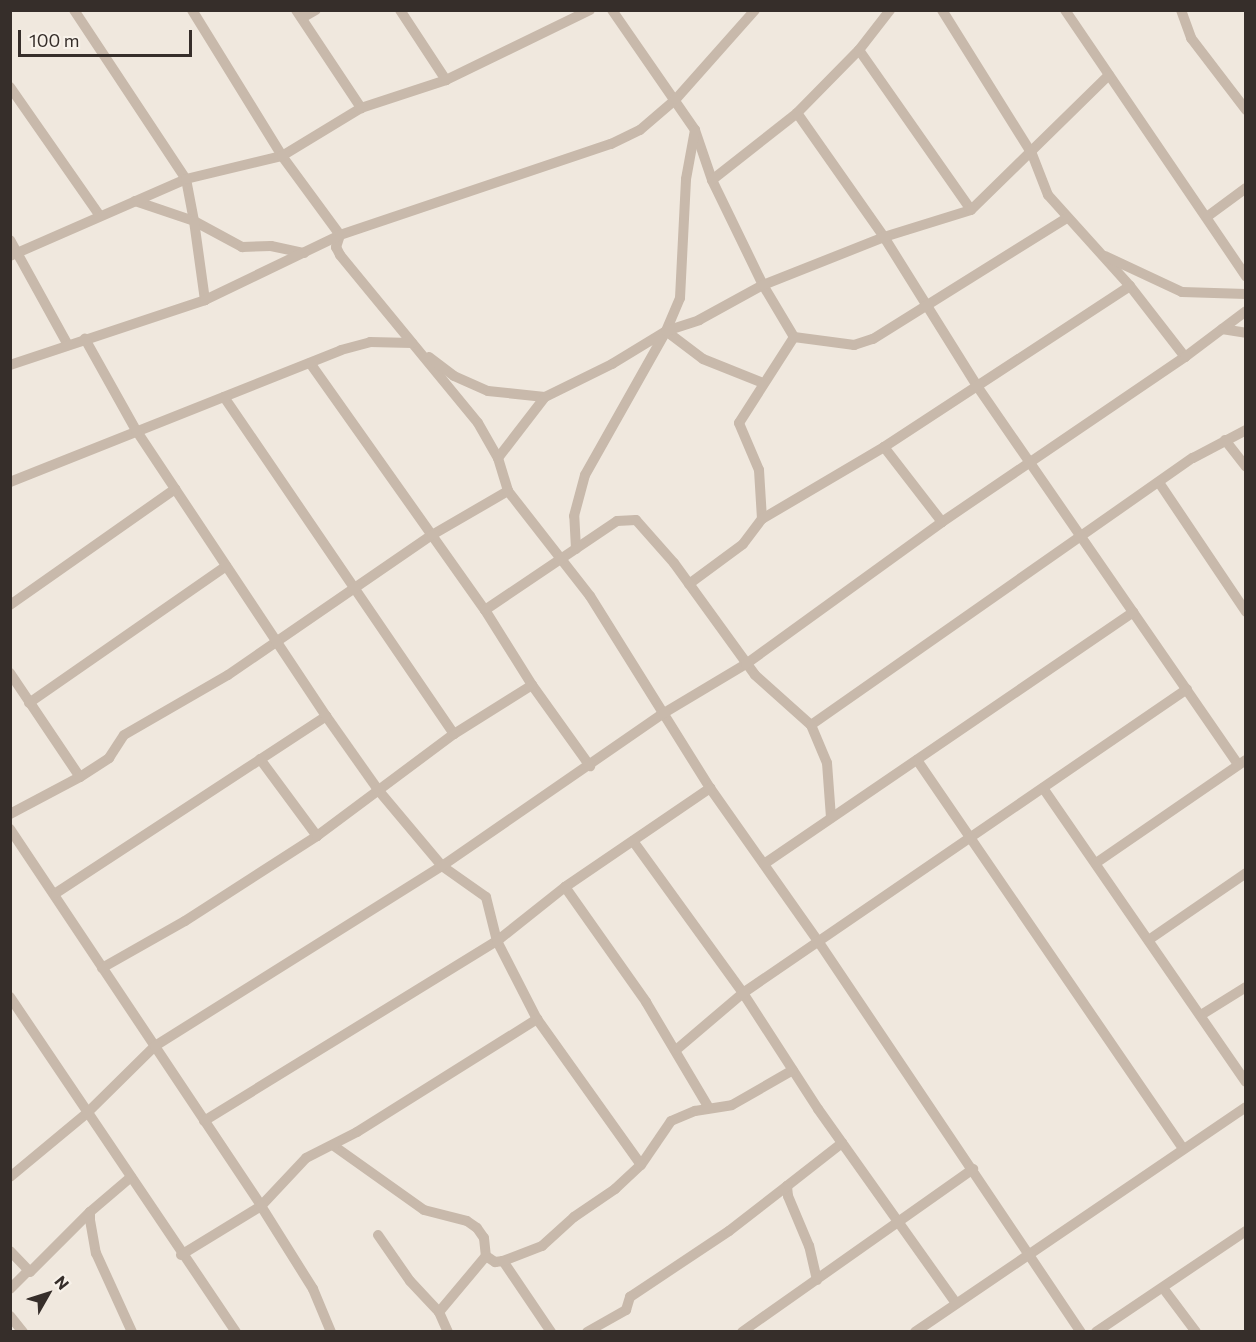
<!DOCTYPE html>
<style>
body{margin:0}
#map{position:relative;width:1256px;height:1342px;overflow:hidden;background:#f0e8de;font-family:Commissioner,sans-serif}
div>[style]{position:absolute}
.minor>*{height:10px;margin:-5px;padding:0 5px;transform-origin:5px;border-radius:5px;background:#c8b9ab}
span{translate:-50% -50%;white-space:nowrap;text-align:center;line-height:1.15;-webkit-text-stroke:4.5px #f8f2ea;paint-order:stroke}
.frame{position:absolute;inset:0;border:12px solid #362e2a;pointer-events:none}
.north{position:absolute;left:18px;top:1264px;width:60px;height:60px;-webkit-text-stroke:4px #f8f2ea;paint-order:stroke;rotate:51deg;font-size:16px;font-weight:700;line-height:24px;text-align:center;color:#362e2a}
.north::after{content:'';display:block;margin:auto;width:21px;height:27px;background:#362e2a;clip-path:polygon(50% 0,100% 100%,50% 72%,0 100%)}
.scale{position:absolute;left:18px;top:30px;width:174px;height:27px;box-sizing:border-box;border:3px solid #362e2a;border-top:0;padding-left:8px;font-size:18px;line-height:21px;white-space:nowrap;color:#362e2a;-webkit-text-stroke:4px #f8f2ea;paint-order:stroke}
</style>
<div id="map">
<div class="minor">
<div style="left:74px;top:10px;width:203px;rotate:56.5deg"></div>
<div style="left:186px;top:179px;width:43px;rotate:79.2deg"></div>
<div style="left:194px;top:221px;width:55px;rotate:28.4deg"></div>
<div style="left:242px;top:247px;width:29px;rotate:-2deg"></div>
<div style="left:271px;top:246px;width:34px;rotate:12deg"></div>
<div style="left:192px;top:10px;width:172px;rotate:58.3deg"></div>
<div style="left:282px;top:156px;width:98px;rotate:53.7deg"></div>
<div style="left:340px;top:235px;width:13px;rotate:108deg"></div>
<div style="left:336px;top:247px;width:9px;rotate:63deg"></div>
<div style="left:340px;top:255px;width:217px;rotate:50.6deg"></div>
<div style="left:478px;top:423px;width:40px;rotate:60.3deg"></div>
<div style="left:498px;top:458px;width:34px;rotate:73deg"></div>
<div style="left:508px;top:491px;width:133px;rotate:52deg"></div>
<div style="left:590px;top:596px;width:226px;rotate:58deg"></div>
<div style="left:710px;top:788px;width:187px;rotate:54.8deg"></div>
<div style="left:818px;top:941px;width:471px;rotate:56.1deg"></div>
<div style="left:296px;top:10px;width:118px;rotate:56.4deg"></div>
<div style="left:400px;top:10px;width:84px;rotate:56.7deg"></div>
<div style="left:612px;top:10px;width:146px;rotate:55.3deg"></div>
<div style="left:695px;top:130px;width:53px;rotate:71.2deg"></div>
<div style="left:712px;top:180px;width:117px;rotate:64.1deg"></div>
<div style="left:763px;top:285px;width:61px;rotate:59.2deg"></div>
<div style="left:942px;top:10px;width:170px;rotate:58deg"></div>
<div style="left:1032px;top:154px;width:44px;rotate:68.7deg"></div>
<div style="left:1048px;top:195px;width:122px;rotate:48deg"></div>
<div style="left:1130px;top:286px;width:90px;rotate:52.2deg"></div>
<div style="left:1065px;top:10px;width:322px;rotate:55.8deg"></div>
<div style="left:1181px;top:10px;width:30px;rotate:70deg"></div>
<div style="left:1191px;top:38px;width:91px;rotate:52.6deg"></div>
<div style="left:302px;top:18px;width:16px;rotate:-30deg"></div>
<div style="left:859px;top:50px;width:195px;rotate:55deg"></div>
<div style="left:10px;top:87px;width:157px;rotate:55.1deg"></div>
<div style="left:797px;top:113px;width:151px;rotate:54.9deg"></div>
<div style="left:884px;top:237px;width:176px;rotate:58deg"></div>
<div style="left:977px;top:386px;width:460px;rotate:55.4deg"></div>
<div style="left:712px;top:180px;width:108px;rotate:-38.2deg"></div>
<div style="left:797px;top:113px;width:88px;rotate:-45.5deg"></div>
<div style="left:859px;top:50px;width:51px;rotate:-52.2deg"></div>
<div style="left:135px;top:201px;width:62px;rotate:18.7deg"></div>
<div style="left:194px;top:221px;width:80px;rotate:82.1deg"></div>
<div style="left:1208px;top:216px;width:47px;rotate:-36.4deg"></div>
<div style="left:10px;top:240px;width:120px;rotate:61.1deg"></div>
<div style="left:10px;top:256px;width:192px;rotate:-23.6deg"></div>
<div style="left:186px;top:179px;width:99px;rotate:-13.5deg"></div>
<div style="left:282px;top:156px;width:92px;rotate:-31.3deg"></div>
<div style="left:361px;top:108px;width:89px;rotate:-18.2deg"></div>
<div style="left:446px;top:80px;width:160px;rotate:-25.9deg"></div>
<div style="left:1105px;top:256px;width:85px;rotate:25.1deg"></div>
<div style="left:1182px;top:292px;width:64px;rotate:1.8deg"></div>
<div style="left:1222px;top:329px;width:24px;rotate:9deg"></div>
<div style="left:666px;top:331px;width:46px;rotate:37.1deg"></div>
<div style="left:703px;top:359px;width:65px;rotate:21.8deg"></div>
<div style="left:429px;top:357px;width:31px;rotate:37deg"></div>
<div style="left:454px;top:376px;width:37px;rotate:24deg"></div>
<div style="left:488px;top:391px;width:57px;rotate:6deg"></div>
<div style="left:545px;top:397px;width:75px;rotate:-26.2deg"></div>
<div style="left:612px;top:364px;width:63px;rotate:-31.4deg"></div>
<div style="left:666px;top:331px;width:36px;rotate:-67deg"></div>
<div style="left:680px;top:298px;width:119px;rotate:-87.1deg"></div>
<div style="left:686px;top:179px;width:50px;rotate:-79.6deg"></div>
<div style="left:310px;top:363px;width:303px;rotate:54.7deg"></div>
<div style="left:485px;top:610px;width:89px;rotate:57.9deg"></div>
<div style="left:532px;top:685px;width:100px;rotate:54.4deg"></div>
<div style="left:10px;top:365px;width:206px;rotate:-18.4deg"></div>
<div style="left:205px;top:300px;width:150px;rotate:-25.7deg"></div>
<div style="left:340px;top:235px;width:286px;rotate:-18.6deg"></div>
<div style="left:611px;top:144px;width:32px;rotate:-26deg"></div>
<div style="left:640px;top:130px;width:48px;rotate:-40.7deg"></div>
<div style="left:676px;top:99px;width:119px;rotate:-48.4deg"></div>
<div style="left:224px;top:397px;width:408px;rotate:55.7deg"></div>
<div style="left:1225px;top:440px;width:34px;rotate:52deg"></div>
<div style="left:884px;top:447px;width:95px;rotate:52.3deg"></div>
<div style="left:498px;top:458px;width:77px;rotate:-52.4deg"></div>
<div style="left:10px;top:482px;width:356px;rotate:-21.7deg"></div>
<div style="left:341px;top:350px;width:30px;rotate:-15deg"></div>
<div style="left:370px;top:342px;width:42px;rotate:1.4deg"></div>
<div style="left:1160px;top:484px;width:154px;rotate:56.1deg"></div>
<div style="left:762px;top:519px;width:49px;rotate:-93.5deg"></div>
<div style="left:759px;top:470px;width:51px;rotate:-113.1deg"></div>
<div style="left:739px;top:423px;width:102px;rotate:-57.4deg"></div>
<div style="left:794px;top:337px;width:61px;rotate:7.6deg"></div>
<div style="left:854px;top:345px;width:20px;rotate:-18deg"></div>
<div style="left:873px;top:339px;width:229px;rotate:-32deg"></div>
<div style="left:576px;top:549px;width:33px;rotate:-93deg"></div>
<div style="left:574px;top:516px;width:42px;rotate:-75deg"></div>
<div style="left:585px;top:475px;width:165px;rotate:-60.6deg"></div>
<div style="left:666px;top:331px;width:35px;rotate:-18deg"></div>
<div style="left:699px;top:320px;width:73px;rotate:-28.7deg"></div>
<div style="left:763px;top:285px;width:130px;rotate:-21.6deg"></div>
<div style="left:884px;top:237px;width:91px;rotate:-17.2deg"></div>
<div style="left:971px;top:210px;width:193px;rotate:-44.4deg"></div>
<div style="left:689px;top:584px;width:67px;rotate:-36.5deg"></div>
<div style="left:743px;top:544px;width:31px;rotate:-53deg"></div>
<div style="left:762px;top:519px;width:142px;rotate:-30.5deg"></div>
<div style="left:884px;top:447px;width:294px;rotate:-33.2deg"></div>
<div style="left:10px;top:605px;width:202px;rotate:-35.1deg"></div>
<div style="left:485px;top:610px;width:159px;rotate:-34deg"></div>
<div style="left:617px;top:521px;width:19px;rotate:-3deg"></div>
<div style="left:636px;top:520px;width:57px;rotate:48.5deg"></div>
<div style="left:674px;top:563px;width:138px;rotate:54.1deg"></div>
<div style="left:755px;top:675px;width:75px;rotate:41.8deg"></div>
<div style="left:811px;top:725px;width:41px;rotate:67.2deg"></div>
<div style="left:827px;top:763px;width:54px;rotate:85.8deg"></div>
<div style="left:10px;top:673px;width:125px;rotate:56.1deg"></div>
<div style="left:29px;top:703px;width:240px;rotate:-34.8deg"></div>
<div style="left:326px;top:716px;width:92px;rotate:54.8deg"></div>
<div style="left:379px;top:791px;width:98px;rotate:50deg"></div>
<div style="left:442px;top:866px;width:54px;rotate:35.2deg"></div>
<div style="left:486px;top:897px;width:45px;rotate:76deg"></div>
<div style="left:497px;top:941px;width:88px;rotate:62.9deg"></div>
<div style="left:537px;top:1019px;width:179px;rotate:54.5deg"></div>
<div style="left:811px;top:725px;width:466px;rotate:-35deg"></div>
<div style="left:1193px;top:458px;width:60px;rotate:-27.8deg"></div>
<div style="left:260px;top:759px;width:96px;rotate:53.5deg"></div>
<div style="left:917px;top:760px;width:471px;rotate:55.6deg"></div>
<div style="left:1043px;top:788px;width:357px;rotate:55.4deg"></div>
<div style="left:10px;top:814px;width:79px;rotate:-27.9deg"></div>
<div style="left:80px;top:777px;width:35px;rotate:-33deg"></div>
<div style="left:109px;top:758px;width:27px;rotate:-57deg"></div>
<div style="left:124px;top:735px;width:120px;rotate:-30deg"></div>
<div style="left:228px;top:675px;width:247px;rotate:-34.5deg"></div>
<div style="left:432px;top:535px;width:88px;rotate:-30.1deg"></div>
<div style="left:10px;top:829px;width:453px;rotate:56.3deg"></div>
<div style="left:261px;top:1206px;width:98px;rotate:57.9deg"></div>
<div style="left:313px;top:1289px;width:47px;rotate:67.3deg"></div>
<div style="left:633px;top:841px;width:188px;rotate:54.1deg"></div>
<div style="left:743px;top:993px;width:138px;rotate:57.1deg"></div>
<div style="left:818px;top:1109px;width:238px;rotate:54.6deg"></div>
<div style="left:1096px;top:863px;width:182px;rotate:-34.5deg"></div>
<div style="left:764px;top:864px;width:447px;rotate:-34.3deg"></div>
<div style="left:565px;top:887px;width:141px;rotate:54.8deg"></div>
<div style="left:646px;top:1002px;width:123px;rotate:59.3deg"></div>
<div style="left:56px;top:893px;width:323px;rotate:-33.2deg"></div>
<div style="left:326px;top:716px;width:341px;rotate:-123.6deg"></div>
<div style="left:137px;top:432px;width:107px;rotate:-119.2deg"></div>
<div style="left:1150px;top:939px;width:116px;rotate:-34.5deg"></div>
<div style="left:102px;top:968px;width:95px;rotate:-29.5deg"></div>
<div style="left:185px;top:921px;width:157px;rotate:-32.8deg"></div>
<div style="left:317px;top:836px;width:171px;rotate:-36.7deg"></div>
<div style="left:454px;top:734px;width:92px;rotate:-32.1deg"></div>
<div style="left:10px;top:997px;width:404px;rotate:56deg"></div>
<div style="left:1201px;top:1015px;width:53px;rotate:-31.9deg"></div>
<div style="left:676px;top:1050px;width:88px;rotate:-40.4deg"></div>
<div style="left:743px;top:993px;width:538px;rotate:-34.4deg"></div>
<div style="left:204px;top:1121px;width:344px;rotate:-31.6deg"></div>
<div style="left:497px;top:941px;width:87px;rotate:-38.5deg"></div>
<div style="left:565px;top:887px;width:176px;rotate:-34.3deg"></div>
<div style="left:334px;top:1146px;width:110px;rotate:35.4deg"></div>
<div style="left:424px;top:1210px;width:44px;rotate:14.3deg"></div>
<div style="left:467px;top:1221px;width:12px;rotate:35deg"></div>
<div style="left:477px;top:1228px;width:12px;rotate:55deg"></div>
<div style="left:484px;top:1238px;width:18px;rotate:84deg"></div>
<div style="left:486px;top:1256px;width:11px;rotate:34deg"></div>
<div style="left:495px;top:1262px;width:8px;rotate:-7deg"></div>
<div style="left:503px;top:1261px;width:86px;rotate:55.9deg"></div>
<div style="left:10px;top:1177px;width:100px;rotate:-39.7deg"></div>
<div style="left:87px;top:1113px;width:95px;rotate:-44.6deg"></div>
<div style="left:155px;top:1046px;width:339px;rotate:-32.1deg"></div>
<div style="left:442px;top:866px;width:270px;rotate:-34.6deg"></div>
<div style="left:664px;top:713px;width:96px;rotate:-30.9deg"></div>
<div style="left:746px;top:664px;width:242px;rotate:-35.9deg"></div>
<div style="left:942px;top:522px;width:294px;rotate:-34.2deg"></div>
<div style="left:1185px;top:357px;width:76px;rotate:-37deg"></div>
<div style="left:131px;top:1177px;width:54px;rotate:139.5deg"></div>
<div style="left:90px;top:1212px;width:8px;rotate:90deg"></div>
<div style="left:90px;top:1220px;width:34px;rotate:80deg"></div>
<div style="left:96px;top:1253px;width:87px;rotate:65.5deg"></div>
<div style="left:378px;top:1235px;width:56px;rotate:55.2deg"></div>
<div style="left:410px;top:1281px;width:42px;rotate:46.9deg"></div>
<div style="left:439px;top:1312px;width:22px;rotate:66deg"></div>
<div style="left:10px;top:1251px;width:29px;rotate:46deg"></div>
<div style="left:30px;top:1272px;width:85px;rotate:-45deg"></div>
<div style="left:181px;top:1255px;width:94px;rotate:-31.5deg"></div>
<div style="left:261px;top:1206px;width:66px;rotate:-46.8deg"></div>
<div style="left:306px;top:1158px;width:57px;rotate:-27deg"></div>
<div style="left:357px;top:1132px;width:213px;rotate:-32.1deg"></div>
<div style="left:503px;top:1261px;width:42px;rotate:-21deg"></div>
<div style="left:542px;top:1246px;width:43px;rotate:-42.2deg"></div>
<div style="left:574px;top:1217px;width:50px;rotate:-34.3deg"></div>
<div style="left:615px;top:1189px;width:35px;rotate:-43deg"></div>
<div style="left:641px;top:1165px;width:53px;rotate:-55.7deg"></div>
<div style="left:671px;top:1121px;width:26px;rotate:-23deg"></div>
<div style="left:695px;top:1111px;width:37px;rotate:-9deg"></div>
<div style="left:732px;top:1105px;width:70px;rotate:-29.8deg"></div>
<div style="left:817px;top:1280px;width:35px;rotate:-103deg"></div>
<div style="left:809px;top:1246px;width:54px;rotate:-112.8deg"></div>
<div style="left:788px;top:1196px;width:10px;rotate:-96deg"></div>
<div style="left:787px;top:1186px;width:70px;rotate:-38deg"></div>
<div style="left:1163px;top:1288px;width:55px;rotate:53.1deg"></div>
<div style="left:10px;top:1289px;width:25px;rotate:-45deg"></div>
<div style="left:439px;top:1312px;width:73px;rotate:-50deg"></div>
<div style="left:10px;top:1316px;width:21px;rotate:51deg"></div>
<div style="left:587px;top:1332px;width:45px;rotate:-29.4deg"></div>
<div style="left:626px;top:1310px;width:14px;rotate:-73deg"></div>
<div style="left:630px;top:1297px;width:119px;rotate:-33.7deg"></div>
<div style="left:729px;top:1231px;width:73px;rotate:-37.8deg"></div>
<div style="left:742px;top:1332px;width:283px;rotate:-35.2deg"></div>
<div style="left:915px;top:1332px;width:400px;rotate:-34.2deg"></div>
<div style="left:1096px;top:1332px;width:181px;rotate:-34deg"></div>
</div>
<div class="frame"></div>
<div class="north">N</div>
<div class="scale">100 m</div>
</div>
